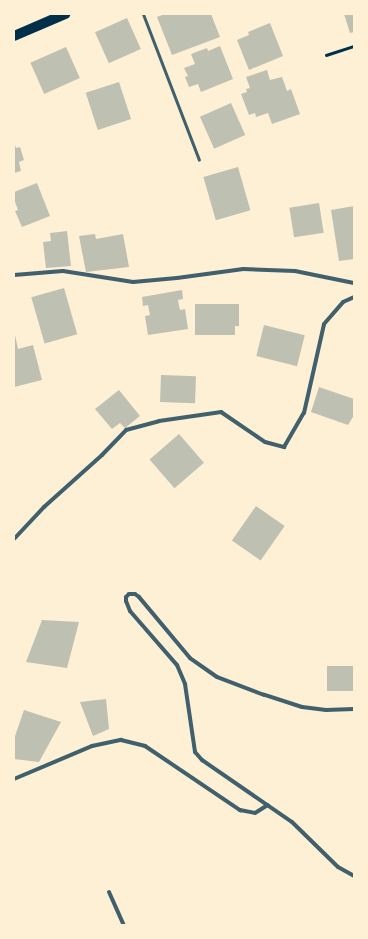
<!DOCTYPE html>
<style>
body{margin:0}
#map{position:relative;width:368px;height:939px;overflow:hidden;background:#fdf0d5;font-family:"Roboto Condensed",sans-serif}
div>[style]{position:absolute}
.building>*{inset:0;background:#bec0b2;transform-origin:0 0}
.path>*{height:2.5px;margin:-1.25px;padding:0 1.25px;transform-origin:1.25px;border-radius:1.25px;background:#003049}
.service>*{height:3px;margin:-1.5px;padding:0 1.5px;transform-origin:1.5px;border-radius:1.5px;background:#3f606c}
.minor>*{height:4px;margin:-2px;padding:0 2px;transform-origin:2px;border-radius:2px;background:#3f606c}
.primary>*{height:10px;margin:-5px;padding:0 5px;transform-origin:5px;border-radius:5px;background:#003049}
span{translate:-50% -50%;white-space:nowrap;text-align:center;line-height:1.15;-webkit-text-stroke:3.5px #fdf0d5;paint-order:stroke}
.frame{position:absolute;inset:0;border:15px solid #fdf0d5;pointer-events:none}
</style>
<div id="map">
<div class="building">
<div style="clip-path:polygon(165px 14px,211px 14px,220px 37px,172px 55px,157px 17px)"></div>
<div style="clip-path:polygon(344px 14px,354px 14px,354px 32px,350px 33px)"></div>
<div style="left:127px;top:18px;width:34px;height:35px;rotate:66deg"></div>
<div style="clip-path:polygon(270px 23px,283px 56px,249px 70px,237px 40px,249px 35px,248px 32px)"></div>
<div style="clip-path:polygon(220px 46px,233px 79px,201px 92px,198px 84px,189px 87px,185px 77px,188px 76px,184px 68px,195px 64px,191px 54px,207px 48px,208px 51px)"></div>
<div style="left:66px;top:47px;width:34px;height:39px;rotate:66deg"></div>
<div style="clip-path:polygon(267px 70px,270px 80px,282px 77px,287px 91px,291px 89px,300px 114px,272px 124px,268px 113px,256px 117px,255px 113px,249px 115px,241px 94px,247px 92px,246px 89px,250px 88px,246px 77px)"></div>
<div style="left:119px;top:82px;width:39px;height:35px;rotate:72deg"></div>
<div style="left:231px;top:103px;width:35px;height:34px;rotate:66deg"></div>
<div style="clip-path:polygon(14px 141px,16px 148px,20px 147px,24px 160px,19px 162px,21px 171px,14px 173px)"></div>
<div style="left:238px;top:167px;width:45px;height:36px;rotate:74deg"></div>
<div style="clip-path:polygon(37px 183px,50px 216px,22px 227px,15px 211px,18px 210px,14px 199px,14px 192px)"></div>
<div style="left:319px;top:203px;width:30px;height:30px;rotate:81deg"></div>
<div style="clip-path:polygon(354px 206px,354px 259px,339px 261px,331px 210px)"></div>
<div style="clip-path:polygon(67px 231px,71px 266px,46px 268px,43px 242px,51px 241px,50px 233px)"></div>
<div style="clip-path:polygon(95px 234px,96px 239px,123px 234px,129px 267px,86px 272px,79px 236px)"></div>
<div style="left:64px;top:288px;width:48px;height:34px;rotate:74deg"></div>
<div style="clip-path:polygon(182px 290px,183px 299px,178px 300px,180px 310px,185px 309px,188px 329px,148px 335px,145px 316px,150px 315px,148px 305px,143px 306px,142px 297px)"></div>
<div style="clip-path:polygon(195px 304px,239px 304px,239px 326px,235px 326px,235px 335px,195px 335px)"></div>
<div style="left:264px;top:325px;width:42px;height:32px;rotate:14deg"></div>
<div style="clip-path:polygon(15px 335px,18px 349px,33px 345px,42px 380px,14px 387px)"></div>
<div style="left:161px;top:375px;width:35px;height:27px;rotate:2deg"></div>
<div style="clip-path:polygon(319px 387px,354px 399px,354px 415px,348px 425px,311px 412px)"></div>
<div style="clip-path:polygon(119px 390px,140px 416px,125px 428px,120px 423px,112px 429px,95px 409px)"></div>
<div style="left:179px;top:434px;width:38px;height:39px;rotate:49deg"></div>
<div style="left:256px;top:506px;width:35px;height:42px;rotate:35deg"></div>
<div style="clip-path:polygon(42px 620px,79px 622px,67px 668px,26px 662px)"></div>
<div style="left:327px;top:666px;width:27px;height:25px"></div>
<div style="clip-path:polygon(106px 699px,109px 729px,93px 736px,80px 702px)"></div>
<div style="clip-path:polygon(24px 710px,61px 722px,39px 762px,14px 759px,14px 739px)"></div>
</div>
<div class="path">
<div style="left:326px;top:55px;width:29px;rotate:-18deg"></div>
</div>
<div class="service">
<div style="left:143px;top:14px;width:156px;rotate:69deg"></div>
</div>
<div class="minor">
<div style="left:14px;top:275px;width:49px;rotate:-4.7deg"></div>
<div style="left:63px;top:271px;width:71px;rotate:8.9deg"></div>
<div style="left:133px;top:282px;width:44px;rotate:-5.2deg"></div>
<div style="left:177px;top:278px;width:67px;rotate:-7.8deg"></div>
<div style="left:243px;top:269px;width:52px;rotate:2.2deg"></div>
<div style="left:295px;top:271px;width:60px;rotate:11.5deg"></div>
<div style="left:14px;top:539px;width:44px;rotate:-46.8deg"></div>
<div style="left:44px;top:507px;width:78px;rotate:-41.9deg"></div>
<div style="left:102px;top:455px;width:35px;rotate:-46deg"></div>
<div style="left:126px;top:430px;width:34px;rotate:-15deg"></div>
<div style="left:159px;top:421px;width:63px;rotate:-8.3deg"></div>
<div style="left:221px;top:412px;width:53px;rotate:34.3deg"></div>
<div style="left:265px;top:442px;width:20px;rotate:15deg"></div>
<div style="left:284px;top:447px;width:39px;rotate:-60deg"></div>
<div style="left:304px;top:413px;width:91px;rotate:-77.3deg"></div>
<div style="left:324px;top:324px;width:29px;rotate:-49deg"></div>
<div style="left:343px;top:302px;width:12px;rotate:-24deg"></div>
<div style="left:354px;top:709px;width:28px;rotate:178deg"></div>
<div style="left:326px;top:710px;width:24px;rotate:-173deg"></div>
<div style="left:302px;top:707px;width:40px;rotate:-162deg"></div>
<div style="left:264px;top:695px;width:50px;rotate:-159deg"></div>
<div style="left:217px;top:677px;width:33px;rotate:-145deg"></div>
<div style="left:190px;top:658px;width:80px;rotate:-129.9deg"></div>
<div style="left:139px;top:597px;width:5px;rotate:-143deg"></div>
<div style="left:135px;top:594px;width:6px;rotate:180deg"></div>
<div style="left:129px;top:594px;width:4px;rotate:135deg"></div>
<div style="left:126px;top:597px;width:4px;rotate:90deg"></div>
<div style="left:126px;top:601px;width:11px;rotate:68deg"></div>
<div style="left:130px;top:611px;width:72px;rotate:49deg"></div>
<div style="left:177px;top:665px;width:21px;rotate:67deg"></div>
<div style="left:185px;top:684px;width:69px;rotate:81.6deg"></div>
<div style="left:195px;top:752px;width:11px;rotate:49deg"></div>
<div style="left:202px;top:760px;width:109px;rotate:34.6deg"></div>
<div style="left:292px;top:822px;width:64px;rotate:44.4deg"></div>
<div style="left:338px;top:867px;width:18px;rotate:29deg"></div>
<div style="left:14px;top:779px;width:85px;rotate:-22.9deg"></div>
<div style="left:92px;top:746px;width:30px;rotate:-12deg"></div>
<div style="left:121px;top:740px;width:25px;rotate:14deg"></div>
<div style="left:145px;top:746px;width:115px;rotate:34deg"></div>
<div style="left:240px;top:810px;width:15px;rotate:11deg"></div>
<div style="left:255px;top:813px;width:15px;rotate:-32deg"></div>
<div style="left:109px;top:892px;width:36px;rotate:66deg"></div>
</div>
<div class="primary">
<div style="left:14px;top:36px;width:56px;rotate:-23.3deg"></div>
</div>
<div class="frame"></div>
</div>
